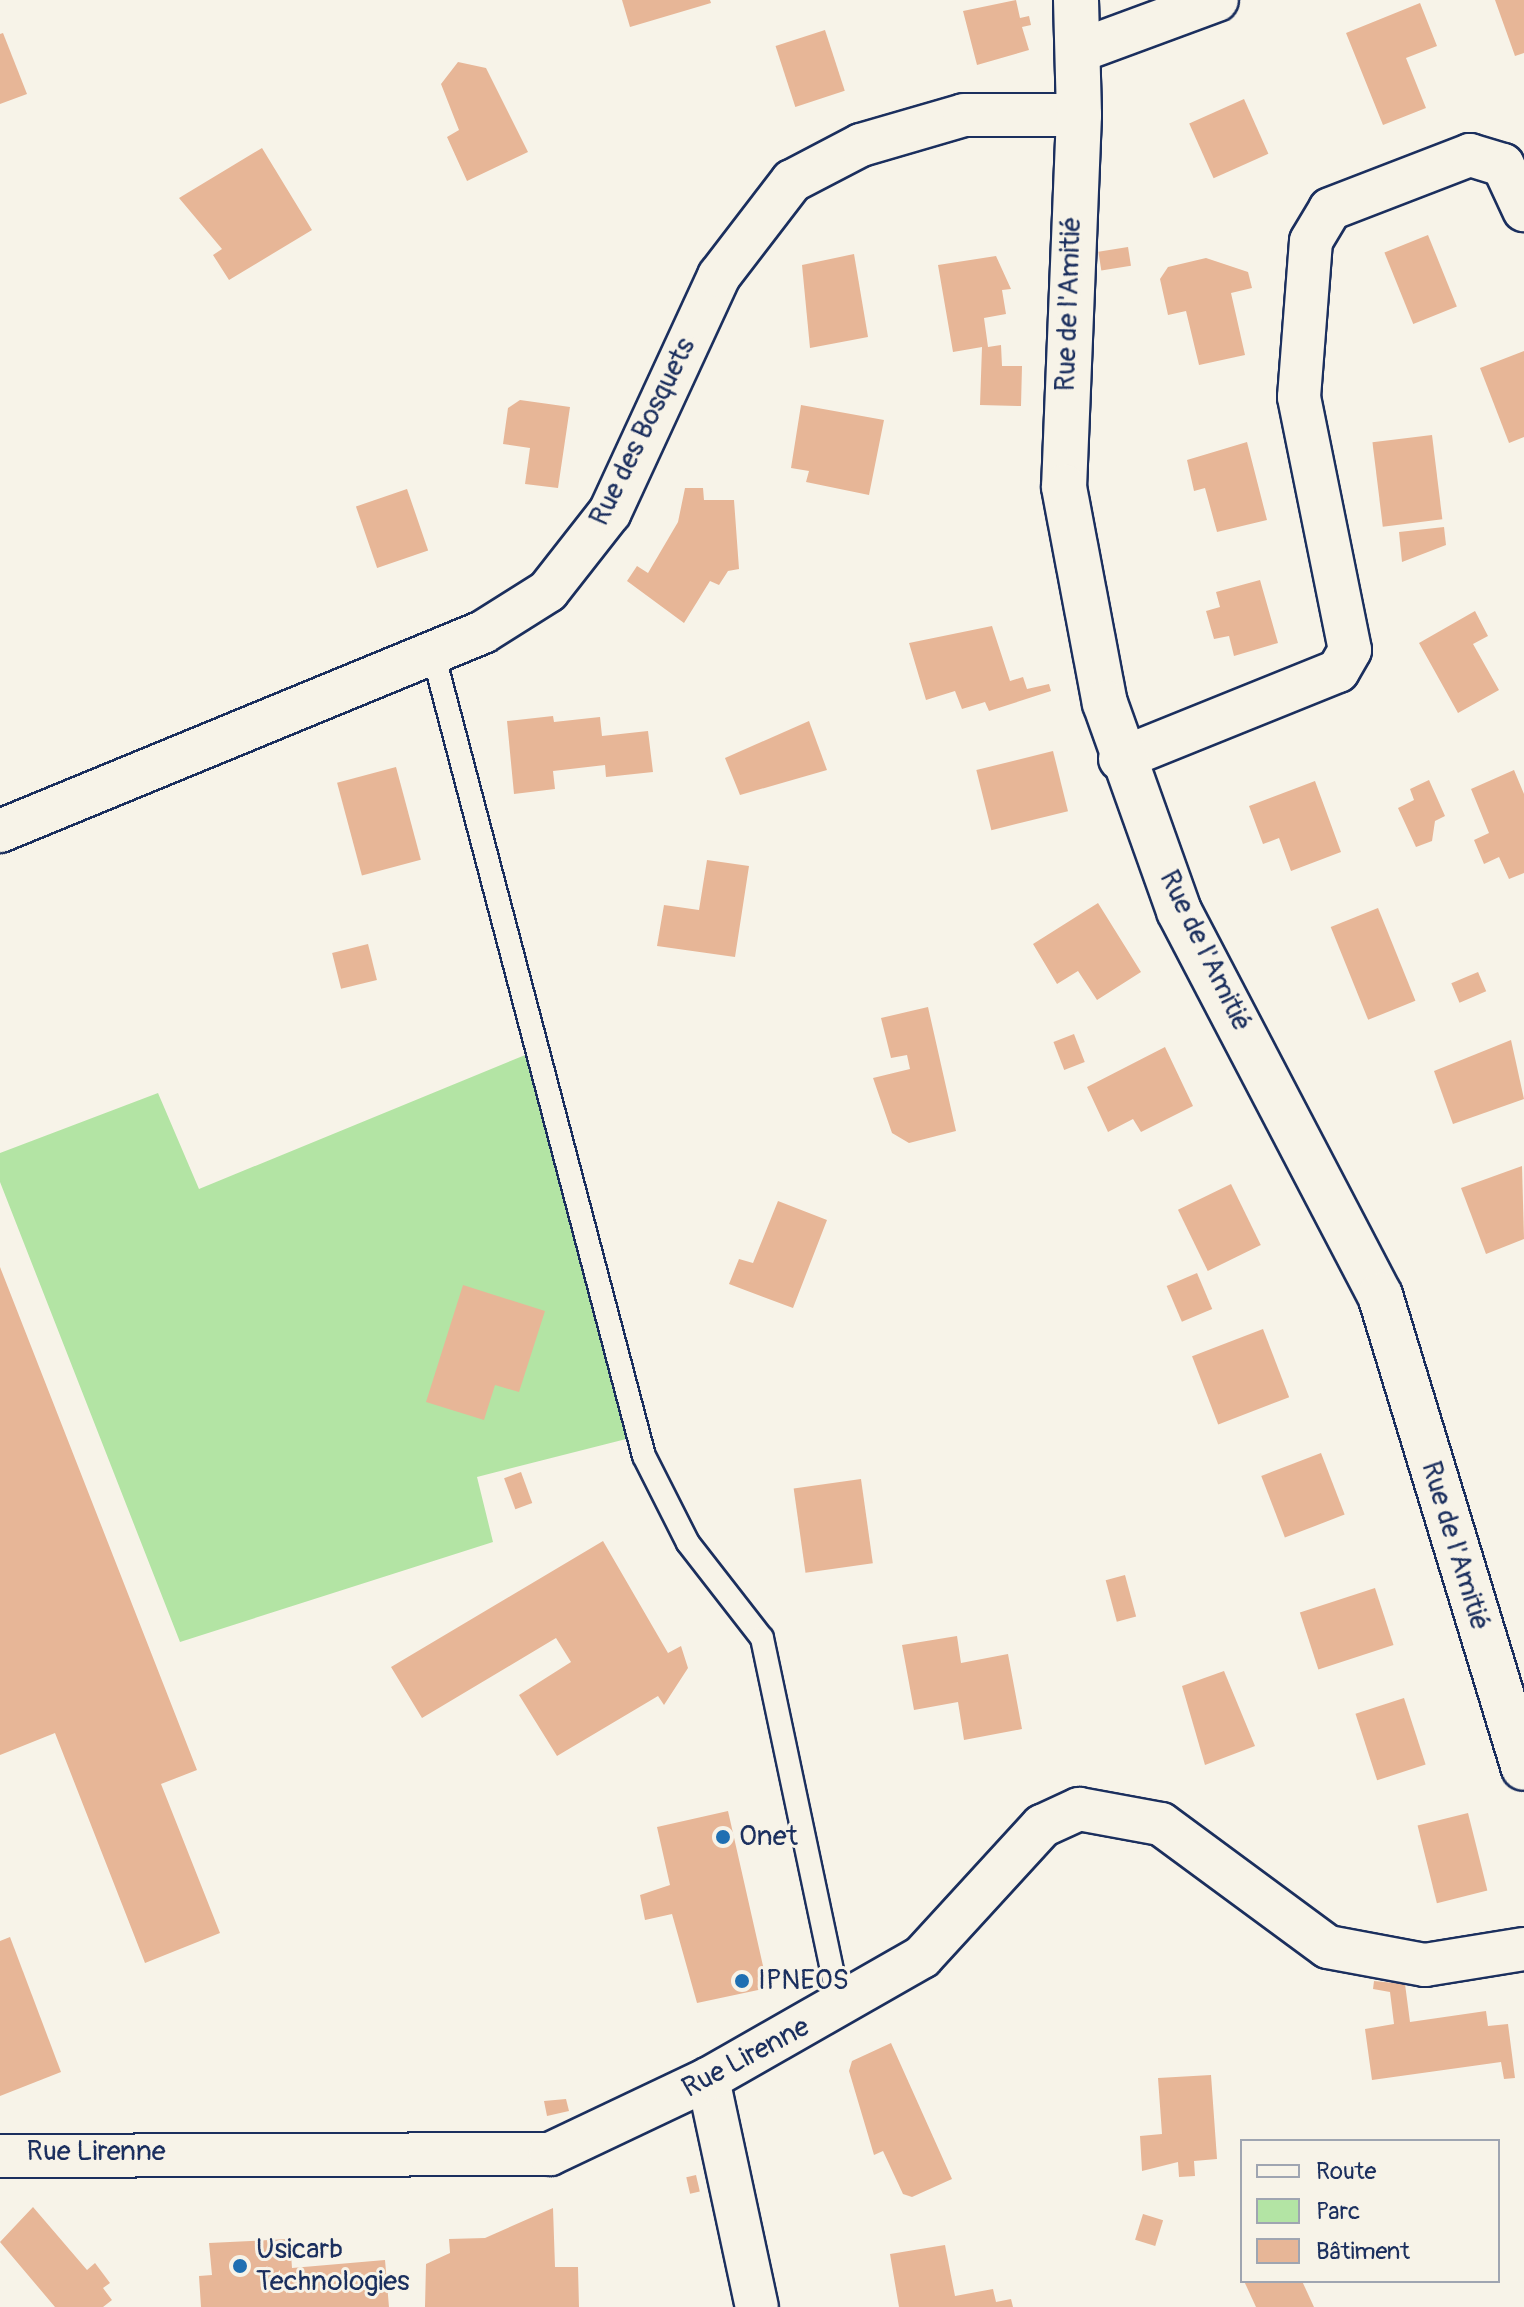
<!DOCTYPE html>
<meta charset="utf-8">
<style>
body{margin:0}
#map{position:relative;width:1524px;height:2307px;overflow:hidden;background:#f7f3e8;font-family:Pangolin,sans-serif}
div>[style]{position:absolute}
.green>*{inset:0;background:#b3e4a4}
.building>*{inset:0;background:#e7b697;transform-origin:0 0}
.roads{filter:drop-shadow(2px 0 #1b2f5e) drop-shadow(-2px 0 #1b2f5e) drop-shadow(0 2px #1b2f5e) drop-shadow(0 -2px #1b2f5e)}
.lane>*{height:22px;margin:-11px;padding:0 11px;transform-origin:11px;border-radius:11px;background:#f7f3e8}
.street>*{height:42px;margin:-21px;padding:0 21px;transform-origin:21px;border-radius:21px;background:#f7f3e8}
.secondary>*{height:44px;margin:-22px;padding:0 22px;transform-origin:22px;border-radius:22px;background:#f7f3e8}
.dots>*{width:22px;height:22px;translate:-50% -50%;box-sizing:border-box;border:4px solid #f7f3e8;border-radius:50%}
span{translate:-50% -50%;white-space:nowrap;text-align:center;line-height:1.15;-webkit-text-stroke:6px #f7f3e8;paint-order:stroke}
.street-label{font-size:28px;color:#1b2f5e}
.poi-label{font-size:28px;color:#1b2f5e}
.left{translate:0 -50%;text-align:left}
.legend{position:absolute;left:1240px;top:2139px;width:260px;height:144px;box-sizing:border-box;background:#f7f3e8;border:2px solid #9fa5b1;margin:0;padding:10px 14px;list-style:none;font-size:24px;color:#1b2f5e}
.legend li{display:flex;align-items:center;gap:16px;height:40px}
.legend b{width:40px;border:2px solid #9fa5b1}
</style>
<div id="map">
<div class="green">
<div style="clip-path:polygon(535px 1051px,638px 1436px,477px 1477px,493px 1542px,180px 1642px,0 1182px,0 1153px,158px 1093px,199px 1189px)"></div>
</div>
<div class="building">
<div style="clip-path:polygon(622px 0,710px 0,711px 3px,630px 27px)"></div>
<div style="clip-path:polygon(1016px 0,1020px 18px,1029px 16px,1031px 25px,1022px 27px,1029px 50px,977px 65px,963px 11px)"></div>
<div style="clip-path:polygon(1495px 0,1524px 0,1524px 53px,1515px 56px)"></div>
<div style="clip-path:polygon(1420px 3px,1437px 46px,1406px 58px,1426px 108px,1383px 125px,1346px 33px)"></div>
<div style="left:825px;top:30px;width:64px;height:52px;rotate:72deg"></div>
<div style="clip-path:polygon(3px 33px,27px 94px,0 104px,0 34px)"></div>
<div style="clip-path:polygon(458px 62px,486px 68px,528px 152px,467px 181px,447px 137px,459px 130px,441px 84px)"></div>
<div style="left:1244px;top:99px;width:60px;height:60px;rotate:66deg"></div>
<div style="clip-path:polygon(262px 148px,312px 230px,229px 280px,213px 255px,222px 249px,179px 198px)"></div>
<div style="left:1428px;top:235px;width:77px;height:47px;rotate:68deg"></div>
<div style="left:1128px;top:247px;width:19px;height:30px;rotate:81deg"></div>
<div style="clip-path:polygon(854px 254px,868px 337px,810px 348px,802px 265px)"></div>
<div style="clip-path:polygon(996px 256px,1011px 289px,1002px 290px,1006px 314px,984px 318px,988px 347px,1001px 345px,1002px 366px,1022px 366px,1021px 406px,980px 405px,982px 347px,953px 352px,938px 265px)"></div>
<div style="clip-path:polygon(1206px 258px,1248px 272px,1252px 288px,1231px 293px,1245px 355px,1199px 365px,1186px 311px,1168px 315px,1160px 279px,1168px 267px)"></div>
<div style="clip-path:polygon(1524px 351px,1524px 437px,1509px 443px,1480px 368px)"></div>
<div style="clip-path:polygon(520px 400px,570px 407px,558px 488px,525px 484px,530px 448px,503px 444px,508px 408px)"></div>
<div style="clip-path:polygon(801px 405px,884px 420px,869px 495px,806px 482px,809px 471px,791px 468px)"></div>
<div style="left:1432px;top:435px;width:85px;height:60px;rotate:83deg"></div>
<div style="clip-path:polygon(1247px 442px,1267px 520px,1217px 532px,1205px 488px,1194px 491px,1187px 460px)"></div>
<div style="clip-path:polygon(685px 488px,703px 488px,704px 500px,734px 500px,739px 569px,728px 571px,719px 585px,710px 581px,684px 623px,627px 581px,637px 566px,648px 573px,678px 522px)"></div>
<div style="left:407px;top:489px;width:65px;height:54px;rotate:71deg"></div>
<div style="clip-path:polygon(1444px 527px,1446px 545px,1402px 562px,1399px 532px)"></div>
<div style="clip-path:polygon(1260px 580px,1278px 643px,1234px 656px,1229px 636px,1214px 639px,1206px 611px,1220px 607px,1216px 592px)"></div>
<div style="clip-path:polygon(1475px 611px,1488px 636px,1473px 644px,1499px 690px,1458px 713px,1419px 643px)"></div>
<div style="clip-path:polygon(992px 626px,1010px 681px,1023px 677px,1027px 689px,1049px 684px,1051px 691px,989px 711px,985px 702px,962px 709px,955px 691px,926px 700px,909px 643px)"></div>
<div style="clip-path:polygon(553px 716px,554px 722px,600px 717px,602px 736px,648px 731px,653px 772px,606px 777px,605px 765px,553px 771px,555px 789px,514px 794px,507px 721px)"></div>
<div style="clip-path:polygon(809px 721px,827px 770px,740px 795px,725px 758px)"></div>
<div style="left:1053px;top:751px;width:62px;height:79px;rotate:76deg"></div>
<div style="left:396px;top:767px;width:96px;height:61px;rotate:75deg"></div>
<div style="clip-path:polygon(1514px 770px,1524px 794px,1524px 873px,1509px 879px,1499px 857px,1484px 864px,1474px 840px,1489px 833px,1471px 789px)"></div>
<div style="clip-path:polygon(1429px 780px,1445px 816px,1435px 821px,1432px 841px,1416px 847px,1398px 808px,1414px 800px,1410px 789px)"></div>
<div style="clip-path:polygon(1315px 781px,1341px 852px,1291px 871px,1279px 838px,1263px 844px,1249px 806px)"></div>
<div style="clip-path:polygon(707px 860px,749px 866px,735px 957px,657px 946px,664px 905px,699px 910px)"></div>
<div style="clip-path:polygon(1098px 903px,1141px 972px,1097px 1000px,1078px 971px,1057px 984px,1033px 944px)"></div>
<div style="left:1378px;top:908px;width:100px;height:51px;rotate:68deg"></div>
<div style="left:368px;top:944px;width:37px;height:37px;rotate:76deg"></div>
<div style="left:1478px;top:972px;width:21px;height:29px;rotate:67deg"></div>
<div style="clip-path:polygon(928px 1007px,956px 1131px,909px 1143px,892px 1133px,873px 1078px,910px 1069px,907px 1055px,891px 1058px,881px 1018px)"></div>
<div style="left:1074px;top:1034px;width:30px;height:22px;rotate:69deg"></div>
<div style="clip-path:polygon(1511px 1040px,1524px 1099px,1453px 1124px,1434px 1071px)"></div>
<div style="clip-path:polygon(1165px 1047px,1193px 1106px,1141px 1132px,1133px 1119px,1108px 1132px,1087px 1087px)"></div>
<div style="clip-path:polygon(1522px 1166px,1524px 1239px,1486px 1254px,1461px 1188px)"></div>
<div style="left:1231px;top:1184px;width:68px;height:59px;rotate:64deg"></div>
<div style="clip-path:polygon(778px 1201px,827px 1220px,793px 1308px,729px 1284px,739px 1259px,753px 1263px)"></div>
<div style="clip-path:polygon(0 1267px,197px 1770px,161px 1784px,220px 1933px,145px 1963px,55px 1733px,0 1755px)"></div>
<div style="left:1197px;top:1273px;width:39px;height:33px;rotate:67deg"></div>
<div style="clip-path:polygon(463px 1285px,545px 1311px,519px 1392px,495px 1385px,484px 1420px,426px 1402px)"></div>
<div style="left:1263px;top:1329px;width:73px;height:76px;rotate:69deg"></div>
<div style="left:1321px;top:1453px;width:66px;height:64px;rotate:69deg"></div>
<div style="left:521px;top:1472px;width:33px;height:18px;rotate:70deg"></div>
<div style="left:861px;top:1479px;width:85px;height:68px;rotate:82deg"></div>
<div style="clip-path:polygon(603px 1541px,668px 1653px,681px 1646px,688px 1668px,664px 1705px,658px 1696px,557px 1756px,519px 1695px,571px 1662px,556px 1638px,422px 1718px,391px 1667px)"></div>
<div style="left:1125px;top:1575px;width:43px;height:20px;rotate:75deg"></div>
<div style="left:1375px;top:1588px;width:60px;height:79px;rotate:72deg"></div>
<div style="clip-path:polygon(957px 1636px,961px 1663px,1008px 1654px,1022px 1729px,964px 1740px,958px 1702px,914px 1710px,902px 1645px)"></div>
<div style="clip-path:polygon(1224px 1671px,1255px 1746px,1205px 1765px,1182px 1686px)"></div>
<div style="left:1404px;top:1698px;width:70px;height:51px;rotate:72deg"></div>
<div style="clip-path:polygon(728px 1811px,768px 1988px,697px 2003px,672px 1914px,645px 1920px,640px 1895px,670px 1885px,657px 1827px)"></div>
<div style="left:1468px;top:1813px;width:80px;height:52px;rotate:76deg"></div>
<div style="clip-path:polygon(10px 1937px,61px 2072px,0 2096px,0 1941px)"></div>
<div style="clip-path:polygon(1374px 1981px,1405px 1984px,1410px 2022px,1486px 2011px,1488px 2026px,1508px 2024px,1515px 2078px,1504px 2079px,1501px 2062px,1372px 2080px,1365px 2029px,1394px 2024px,1390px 1992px,1373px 1989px)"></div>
<div style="clip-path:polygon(891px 2043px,952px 2179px,912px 2197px,903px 2194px,883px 2151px,874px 2155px,849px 2071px,852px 2061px)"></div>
<div style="clip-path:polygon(1211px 2075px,1217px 2159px,1194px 2161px,1195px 2176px,1179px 2177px,1178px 2162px,1142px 2171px,1140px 2136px,1162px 2134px,1158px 2078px)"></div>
<div style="clip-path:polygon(566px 2099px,569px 2111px,547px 2116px,544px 2101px)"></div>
<div style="left:696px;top:2175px;width:17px;height:10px;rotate:77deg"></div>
<div style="clip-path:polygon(33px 2207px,87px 2270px,95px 2263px,110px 2283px,103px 2288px,112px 2300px,103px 2307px,55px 2307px,0 2242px)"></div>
<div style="clip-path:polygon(553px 2208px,555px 2267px,578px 2267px,579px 2307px,425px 2307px,426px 2264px,450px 2253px,449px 2239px,485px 2238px)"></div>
<div style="left:1143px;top:2214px;width:21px;height:27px;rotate:17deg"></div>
<div style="clip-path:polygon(290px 2239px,292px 2268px,385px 2260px,389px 2307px,201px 2307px,199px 2276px,212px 2275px,209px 2243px)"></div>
<div style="clip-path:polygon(945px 2245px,955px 2296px,993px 2289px,996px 2302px,1011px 2299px,1013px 2307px,899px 2307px,890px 2254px)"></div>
<div style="clip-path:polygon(1244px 2281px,1302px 2281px,1314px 2307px,1256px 2307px)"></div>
</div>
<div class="roads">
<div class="lane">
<div style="left:433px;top:653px;width:830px;rotate:75.28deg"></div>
<div style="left:644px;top:1456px;width:97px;rotate:63.2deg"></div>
<div style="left:688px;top:1543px;width:120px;rotate:52.1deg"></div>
<div style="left:762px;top:1638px;width:378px;rotate:78.1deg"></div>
</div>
<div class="street">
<div style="left:1079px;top:51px;width:147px;rotate:-20.3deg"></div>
<div style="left:1120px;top:759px;width:235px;rotate:-22deg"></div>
<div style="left:1338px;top:671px;width:24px;rotate:-60deg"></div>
<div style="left:1350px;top:650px;width:258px;rotate:-101.4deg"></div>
<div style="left:1299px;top:397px;width:156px;rotate:-85.6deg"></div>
<div style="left:1311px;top:241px;width:37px;rotate:-59deg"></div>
<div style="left:1330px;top:209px;width:150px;rotate:-21.1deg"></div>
<div style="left:1470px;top:155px;width:34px;rotate:17deg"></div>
<div style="left:1503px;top:165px;width:50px;rotate:65deg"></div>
<div style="left:0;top:831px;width:522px;rotate:-22.39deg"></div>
<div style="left:483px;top:632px;width:77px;rotate:-32.2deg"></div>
<div style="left:548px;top:591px;width:100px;rotate:-51.9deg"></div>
<div style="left:610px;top:512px;width:260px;rotate:-65.2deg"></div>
<div style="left:719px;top:276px;width:120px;rotate:-52.5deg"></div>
<div style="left:792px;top:181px;width:78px;rotate:-27.6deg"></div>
<div style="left:861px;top:145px;width:107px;rotate:-16.2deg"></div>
<div style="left:964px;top:115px;width:115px"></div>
<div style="left:708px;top:2079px;width:233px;rotate:77.9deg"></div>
<div style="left:0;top:2156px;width:550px;rotate:-0.21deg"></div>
<div style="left:550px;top:2154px;width:175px;rotate:-25.4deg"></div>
<div style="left:708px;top:2079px;width:246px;rotate:-29.7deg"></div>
<div style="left:922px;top:1957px;width:178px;rotate:-47.5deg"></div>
<div style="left:1042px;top:1826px;width:41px;rotate:-24.7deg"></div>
<div style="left:1079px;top:1809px;width:83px;rotate:10.4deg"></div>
<div style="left:1161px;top:1824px;width:207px;rotate:36.4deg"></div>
<div style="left:1328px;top:1947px;width:99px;rotate:10.5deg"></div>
<div style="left:1425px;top:1965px;width:100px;rotate:-9.2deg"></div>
</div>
<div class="secondary">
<div style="left:1076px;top:0;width:115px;rotate:88.5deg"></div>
<div style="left:1079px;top:115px;width:372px;rotate:92.3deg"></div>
<div style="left:1064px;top:487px;width:220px;rotate:79.3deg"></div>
<div style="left:1105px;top:703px;width:221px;rotate:70.4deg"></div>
<div style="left:1179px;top:911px;width:433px;rotate:62.4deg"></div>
<div style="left:1380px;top:1295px;width:494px;rotate:73.1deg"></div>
</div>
</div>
<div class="dots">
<div style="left:723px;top:1837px;background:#1f6fb2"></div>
<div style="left:742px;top:1981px;background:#1f6fb2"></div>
<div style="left:240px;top:2266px;background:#1f6fb2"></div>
</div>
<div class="street-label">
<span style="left:1069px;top:304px;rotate:-88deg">Rue de l'Amitié</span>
<span style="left:643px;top:432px;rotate:-64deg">Rue des Bosquets</span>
<span style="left:1205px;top:951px;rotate:64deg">Rue de l'Amitié</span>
<span style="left:1455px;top:1546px;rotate:73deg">Rue de l'Amitié</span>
<span style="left:746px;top:2058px;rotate:-28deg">Rue Lirenne</span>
<span style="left:96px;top:2152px">Rue Lirenne</span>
</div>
<div class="poi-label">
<span class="left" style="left:739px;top:1837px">Onet</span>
<span class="left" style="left:758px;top:1981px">IPNEOS</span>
<span class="left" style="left:256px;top:2266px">Usicarb<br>Technologies</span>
</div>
<ul class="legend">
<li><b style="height:10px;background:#f7f3e8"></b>Route</li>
<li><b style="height:22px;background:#b3e4a4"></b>Parc</li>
<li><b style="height:22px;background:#e7b697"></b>Bâtiment</li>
</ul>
</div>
